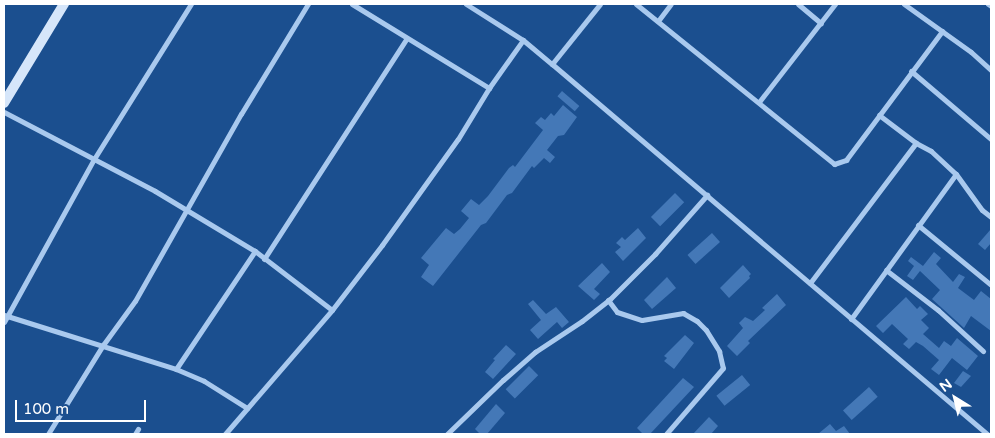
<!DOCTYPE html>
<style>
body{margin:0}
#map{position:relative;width:995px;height:438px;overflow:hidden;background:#1b4f8f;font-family:"Varela Round",sans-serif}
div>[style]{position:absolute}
.building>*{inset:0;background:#4478b7;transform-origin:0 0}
.minor>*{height:5px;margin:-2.5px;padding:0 2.5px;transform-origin:2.5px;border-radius:2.5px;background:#a9c9ee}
.secondary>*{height:10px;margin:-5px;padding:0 5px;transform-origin:5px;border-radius:5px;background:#d6e6fa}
span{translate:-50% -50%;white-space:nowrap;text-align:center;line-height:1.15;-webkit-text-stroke:5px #1b4f8f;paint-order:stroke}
.frame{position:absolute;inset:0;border:5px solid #fff;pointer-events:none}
.north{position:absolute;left:930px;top:373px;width:50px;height:50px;-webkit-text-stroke:4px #1b4f8f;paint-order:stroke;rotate:324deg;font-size:14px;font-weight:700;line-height:20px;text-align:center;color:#fff}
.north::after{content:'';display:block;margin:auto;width:18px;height:22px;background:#fff;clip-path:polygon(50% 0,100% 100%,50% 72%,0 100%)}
.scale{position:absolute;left:15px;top:400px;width:131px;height:22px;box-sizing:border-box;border:2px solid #fff;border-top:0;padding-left:6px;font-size:15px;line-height:18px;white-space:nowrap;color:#fff;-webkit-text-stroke:4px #1b4f8f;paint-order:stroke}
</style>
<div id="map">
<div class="building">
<div style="left:562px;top:91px;width:23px;height:7px;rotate:41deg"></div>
<div style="clip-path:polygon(563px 105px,577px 117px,564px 135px,558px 136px,547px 150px,555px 157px,550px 163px,544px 158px,534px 168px,532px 166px,512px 193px,507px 195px,486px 223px,481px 225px,433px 286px,421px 277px,429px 265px,421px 258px,446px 228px,454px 234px,460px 229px,469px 218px,461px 211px,471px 199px,479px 205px,488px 196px,509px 168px,513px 165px,515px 167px,543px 130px,535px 123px,541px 117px,545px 120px,551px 113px,554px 116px)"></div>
<div style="left:675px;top:193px;width:13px;height:34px;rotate:45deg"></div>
<div style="clip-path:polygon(638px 228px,646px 238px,623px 261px,615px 252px,621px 247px,616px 243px,622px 237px,625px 240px)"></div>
<div style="clip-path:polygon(991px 229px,991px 243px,985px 250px,978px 244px)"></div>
<div style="left:712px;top:233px;width:12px;height:33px;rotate:48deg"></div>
<div style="clip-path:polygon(934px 252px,941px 258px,936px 264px,953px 282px,959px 274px,965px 277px,958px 288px,974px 300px,981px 291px,991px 299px,991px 331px,971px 316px,964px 328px,932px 299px,940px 290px,920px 271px,913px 280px,907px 276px,914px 266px,908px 261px,911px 257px,923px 266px)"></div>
<div style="clip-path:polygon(602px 263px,610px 272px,594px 289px,600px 294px,594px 300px,578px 286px)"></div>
<div style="clip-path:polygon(743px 265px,751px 274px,749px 276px,750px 278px,729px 298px,720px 288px)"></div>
<div style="clip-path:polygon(667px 277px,676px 288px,652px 309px,644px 300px)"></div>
<div style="clip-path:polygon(777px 294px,786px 305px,748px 341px,750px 343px,737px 356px,727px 346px,743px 328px,739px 323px,745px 317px,753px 321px,765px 310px,762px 308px)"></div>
<div style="clip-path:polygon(906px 297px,917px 309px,920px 306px,928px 314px,921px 320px,929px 328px,923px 334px,939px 348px,944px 341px,951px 346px,957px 338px,978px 356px,967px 370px,952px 358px,939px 375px,931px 369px,939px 360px,923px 346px,916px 342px,909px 349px,903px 344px,908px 339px,892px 324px,883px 333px,876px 326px)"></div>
<div style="clip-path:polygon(533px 300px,546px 314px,556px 307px,569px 322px,562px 328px,557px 322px,538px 339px,530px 330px,541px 320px,528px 304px)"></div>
<div style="clip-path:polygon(685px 335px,694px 343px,674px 369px,664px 361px,667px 358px,664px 356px)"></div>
<div style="clip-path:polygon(506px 345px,516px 354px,493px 379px,485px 372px,495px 360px,493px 359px)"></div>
<div style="left:529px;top:366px;width:13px;height:33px;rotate:45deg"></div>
<div style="clip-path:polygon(963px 371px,971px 376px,961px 387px,954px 383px)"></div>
<div style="left:742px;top:375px;width:13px;height:33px;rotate:51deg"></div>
<div style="clip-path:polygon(683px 378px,694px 387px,650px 434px,643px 434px,637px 428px)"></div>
<div style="left:869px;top:387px;width:13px;height:35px;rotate:48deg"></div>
<div style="clip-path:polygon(496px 404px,505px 413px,487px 434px,480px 434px,475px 429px)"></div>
<div style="clip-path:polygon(709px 417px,718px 426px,711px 434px,693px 434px)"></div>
<div style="clip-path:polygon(830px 424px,836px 431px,844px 426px,850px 434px,818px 434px)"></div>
</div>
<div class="minor">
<div style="left:352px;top:4px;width:161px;rotate:31.5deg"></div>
<div style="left:466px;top:4px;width:67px;rotate:32.3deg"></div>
<div style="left:523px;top:40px;width:38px;rotate:40deg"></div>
<div style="left:552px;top:64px;width:571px;rotate:40.38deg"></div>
<div style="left:636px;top:4px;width:255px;rotate:38.9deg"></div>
<div style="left:834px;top:164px;width:13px;rotate:-18deg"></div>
<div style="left:846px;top:160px;width:161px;rotate:-53.3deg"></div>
<div style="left:798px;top:4px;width:30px;rotate:40deg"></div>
<div style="left:904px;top:4px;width:82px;rotate:35.6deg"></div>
<div style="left:971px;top:52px;width:27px;rotate:42deg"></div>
<div style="left:988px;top:4px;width:4px;rotate:34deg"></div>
<div style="left:658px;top:21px;width:21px;rotate:-53deg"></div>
<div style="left:552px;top:64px;width:77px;rotate:-51.3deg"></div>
<div style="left:911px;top:71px;width:105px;rotate:40.4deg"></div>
<div style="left:759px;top:102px;width:124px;rotate:-52.2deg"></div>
<div style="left:4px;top:112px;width:170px;rotate:27.6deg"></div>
<div style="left:155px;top:191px;width:117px;rotate:31deg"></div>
<div style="left:255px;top:251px;width:97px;rotate:37.5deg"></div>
<div style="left:879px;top:115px;width:46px;rotate:37.1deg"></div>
<div style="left:916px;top:143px;width:17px;rotate:28deg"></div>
<div style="left:931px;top:151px;width:34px;rotate:43deg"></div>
<div style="left:956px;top:174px;width:44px;rotate:54.2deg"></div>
<div style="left:982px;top:210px;width:11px;rotate:38deg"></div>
<div style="left:918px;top:225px;width:94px;rotate:39.4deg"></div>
<div style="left:264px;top:259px;width:263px;rotate:-57.1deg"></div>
<div style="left:886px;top:270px;width:66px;rotate:37.6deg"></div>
<div style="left:938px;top:310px;width:61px;rotate:42.3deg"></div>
<div style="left:810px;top:283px;width:176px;rotate:-52.9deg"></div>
<div style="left:608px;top:300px;width:15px;rotate:53deg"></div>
<div style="left:617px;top:312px;width:26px;rotate:18deg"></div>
<div style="left:642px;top:320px;width:42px;rotate:-9.7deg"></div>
<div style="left:683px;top:313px;width:16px;rotate:30deg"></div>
<div style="left:697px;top:321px;width:13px;rotate:45deg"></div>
<div style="left:706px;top:330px;width:25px;rotate:58deg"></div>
<div style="left:719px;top:351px;width:17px;rotate:77deg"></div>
<div style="left:723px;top:368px;width:87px;rotate:130.8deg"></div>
<div style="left:4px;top:315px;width:180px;rotate:17.4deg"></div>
<div style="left:176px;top:369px;width:30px;rotate:23deg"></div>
<div style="left:204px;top:381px;width:51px;rotate:32.1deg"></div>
<div style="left:851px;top:319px;width:179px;rotate:-54.1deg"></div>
<div style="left:4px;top:322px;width:186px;rotate:-61.1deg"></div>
<div style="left:94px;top:159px;width:183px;rotate:-58deg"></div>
<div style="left:176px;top:369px;width:142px;rotate:-56.2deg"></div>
<div style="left:48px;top:434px;width:105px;rotate:-58.3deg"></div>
<div style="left:103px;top:345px;width:54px;rotate:-54deg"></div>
<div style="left:135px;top:301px;width:215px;rotate:-60.5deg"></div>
<div style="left:241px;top:114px;width:129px;rotate:-58.7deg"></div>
<div style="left:135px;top:434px;width:6px;rotate:-59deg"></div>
<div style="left:225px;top:434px;width:164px;rotate:-49.2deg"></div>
<div style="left:332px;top:310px;width:82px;rotate:-52.4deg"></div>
<div style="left:382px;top:245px;width:130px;rotate:-54.4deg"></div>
<div style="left:458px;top:139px;width:60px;rotate:-58.7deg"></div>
<div style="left:489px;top:88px;width:59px;rotate:-54.7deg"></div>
<div style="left:447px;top:434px;width:78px;rotate:-44deg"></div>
<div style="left:503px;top:380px;width:43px;rotate:-41.2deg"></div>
<div style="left:535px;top:352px;width:56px;rotate:-33.4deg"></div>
<div style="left:582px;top:321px;width:36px;rotate:-38deg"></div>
<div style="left:610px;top:299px;width:64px;rotate:-45deg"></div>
<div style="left:655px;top:254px;width:79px;rotate:-48.6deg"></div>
</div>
<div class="secondary">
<div style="left:4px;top:103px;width:116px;rotate:-58.8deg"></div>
</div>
<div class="frame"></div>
<div class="north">N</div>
<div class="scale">100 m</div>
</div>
